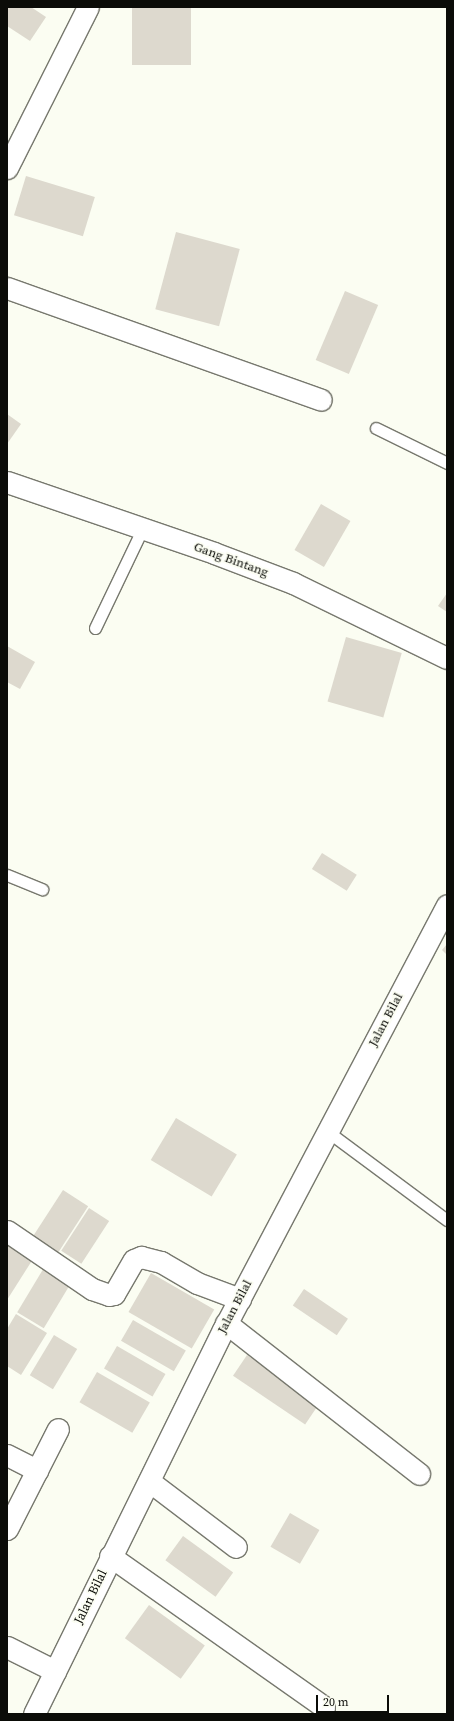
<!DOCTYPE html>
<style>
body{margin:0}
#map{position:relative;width:454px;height:1721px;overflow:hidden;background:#fbfdf2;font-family:"Source Serif 4",serif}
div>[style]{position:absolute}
.building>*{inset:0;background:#ddd9ce;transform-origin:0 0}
.roads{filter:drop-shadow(1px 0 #77786e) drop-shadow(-1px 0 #77786e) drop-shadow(0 1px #77786e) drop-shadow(0 -1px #77786e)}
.lane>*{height:11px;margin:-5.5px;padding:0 5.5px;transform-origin:5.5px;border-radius:5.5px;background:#fff}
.street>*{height:21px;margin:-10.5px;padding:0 10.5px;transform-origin:10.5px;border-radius:10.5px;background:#fff}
span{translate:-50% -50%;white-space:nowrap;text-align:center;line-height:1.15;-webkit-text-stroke:3.5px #fbfdf2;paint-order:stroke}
.street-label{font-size:13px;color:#0b0c08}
.frame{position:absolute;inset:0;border:8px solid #0b0c08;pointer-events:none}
.scale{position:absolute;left:316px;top:1695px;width:73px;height:18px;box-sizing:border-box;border:2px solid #0b0c08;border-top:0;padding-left:5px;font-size:12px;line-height:14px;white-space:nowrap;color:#0b0c08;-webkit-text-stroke:3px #fbfdf2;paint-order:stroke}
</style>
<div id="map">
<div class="building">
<div style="clip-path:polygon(7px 7px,31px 7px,46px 17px,30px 41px,7px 26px)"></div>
<div style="left:132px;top:7px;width:59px;height:58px"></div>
<div style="left:26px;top:176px;width:72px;height:41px;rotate:17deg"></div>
<div style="left:176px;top:232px;width:66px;height:80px;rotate:15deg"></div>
<div style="left:345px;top:291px;width:36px;height:75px;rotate:23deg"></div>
<div style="clip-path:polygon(7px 414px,21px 424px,7px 444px)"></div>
<div style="left:321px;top:504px;width:34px;height:53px;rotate:30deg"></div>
<div style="clip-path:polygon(447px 593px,447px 612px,438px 606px)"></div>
<div style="left:346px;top:637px;width:58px;height:67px;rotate:16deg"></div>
<div style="clip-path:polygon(7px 646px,35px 662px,20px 689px,7px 682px)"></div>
<div style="left:322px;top:853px;width:41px;height:19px;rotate:32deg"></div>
<div style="clip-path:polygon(447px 944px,447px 955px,442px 950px)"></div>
<div style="left:176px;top:1118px;width:71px;height:49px;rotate:31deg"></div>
<div style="left:63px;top:1190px;width:30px;height:55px;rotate:33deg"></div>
<div style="left:89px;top:1208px;width:24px;height:51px;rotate:33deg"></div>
<div style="clip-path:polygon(7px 1244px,33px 1259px,7px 1300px)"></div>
<div style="left:45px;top:1266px;width:31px;height:54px;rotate:31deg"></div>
<div style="left:151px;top:1273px;width:73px;height:45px;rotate:30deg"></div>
<div style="left:304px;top:1289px;width:53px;height:20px;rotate:34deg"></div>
<div style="clip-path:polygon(16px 1314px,47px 1333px,21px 1375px,7px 1366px,7px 1329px)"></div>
<div style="left:133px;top:1320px;width:61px;height:24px;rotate:30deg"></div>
<div style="left:54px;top:1335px;width:27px;height:47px;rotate:31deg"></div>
<div style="left:117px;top:1346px;width:56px;height:26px;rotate:30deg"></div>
<div style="left:247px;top:1355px;width:87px;height:25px;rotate:34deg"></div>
<div style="left:97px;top:1372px;width:61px;height:35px;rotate:30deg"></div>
<div style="left:290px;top:1513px;width:34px;height:39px;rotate:30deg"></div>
<div style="left:183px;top:1536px;width:62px;height:30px;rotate:36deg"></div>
<div style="left:149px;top:1605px;width:69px;height:41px;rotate:36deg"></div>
</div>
<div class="roads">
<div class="lane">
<div style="left:376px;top:428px;width:79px;rotate:26.2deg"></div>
<div style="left:95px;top:628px;width:109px;rotate:-64.4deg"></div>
<div style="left:7px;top:875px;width:38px;rotate:22deg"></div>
<div style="left:327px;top:1131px;width:149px;rotate:36.6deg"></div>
</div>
<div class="street">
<div style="left:7px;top:168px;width:180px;rotate:-63.3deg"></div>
<div style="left:7px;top:288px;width:333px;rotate:19.6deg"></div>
<div style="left:7px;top:482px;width:219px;rotate:18.9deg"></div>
<div style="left:214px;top:553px;width:85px;rotate:20.8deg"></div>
<div style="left:293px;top:583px;width:171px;rotate:26deg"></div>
<div style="left:7px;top:1231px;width:103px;rotate:34.3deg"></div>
<div style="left:92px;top:1289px;width:18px;rotate:19deg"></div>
<div style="left:109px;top:1295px;width:5px;rotate:-11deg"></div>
<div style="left:114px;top:1294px;width:39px;rotate:-60deg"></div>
<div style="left:134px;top:1260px;width:8px;rotate:-23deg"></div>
<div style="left:141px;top:1257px;width:21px;rotate:14deg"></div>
<div style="left:161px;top:1262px;width:42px;rotate:30.3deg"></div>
<div style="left:197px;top:1283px;width:46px;rotate:20.4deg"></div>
<div style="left:226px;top:1323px;width:245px;rotate:38deg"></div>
<div style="left:7px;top:1455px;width:34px;rotate:27deg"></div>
<div style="left:149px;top:1481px;width:109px;rotate:37.2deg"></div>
<div style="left:7px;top:1529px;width:112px;rotate:-63deg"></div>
<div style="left:110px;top:1556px;width:262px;rotate:35.2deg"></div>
<div style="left:7px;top:1647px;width:54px;rotate:26.6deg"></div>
<div style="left:34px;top:1714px;width:428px;rotate:-63.8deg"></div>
<div style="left:223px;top:1330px;width:480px;rotate:-62.2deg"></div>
</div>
</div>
<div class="street-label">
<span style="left:231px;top:560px;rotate:20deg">Gang Bintang</span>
<span style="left:386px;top:1020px;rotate:-62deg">Jalan Bilal</span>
<span style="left:235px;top:1307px;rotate:-62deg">Jalan Bilal</span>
<span style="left:91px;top:1597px;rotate:-64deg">Jalan Bilal</span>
</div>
<div class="frame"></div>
<div class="scale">20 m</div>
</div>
